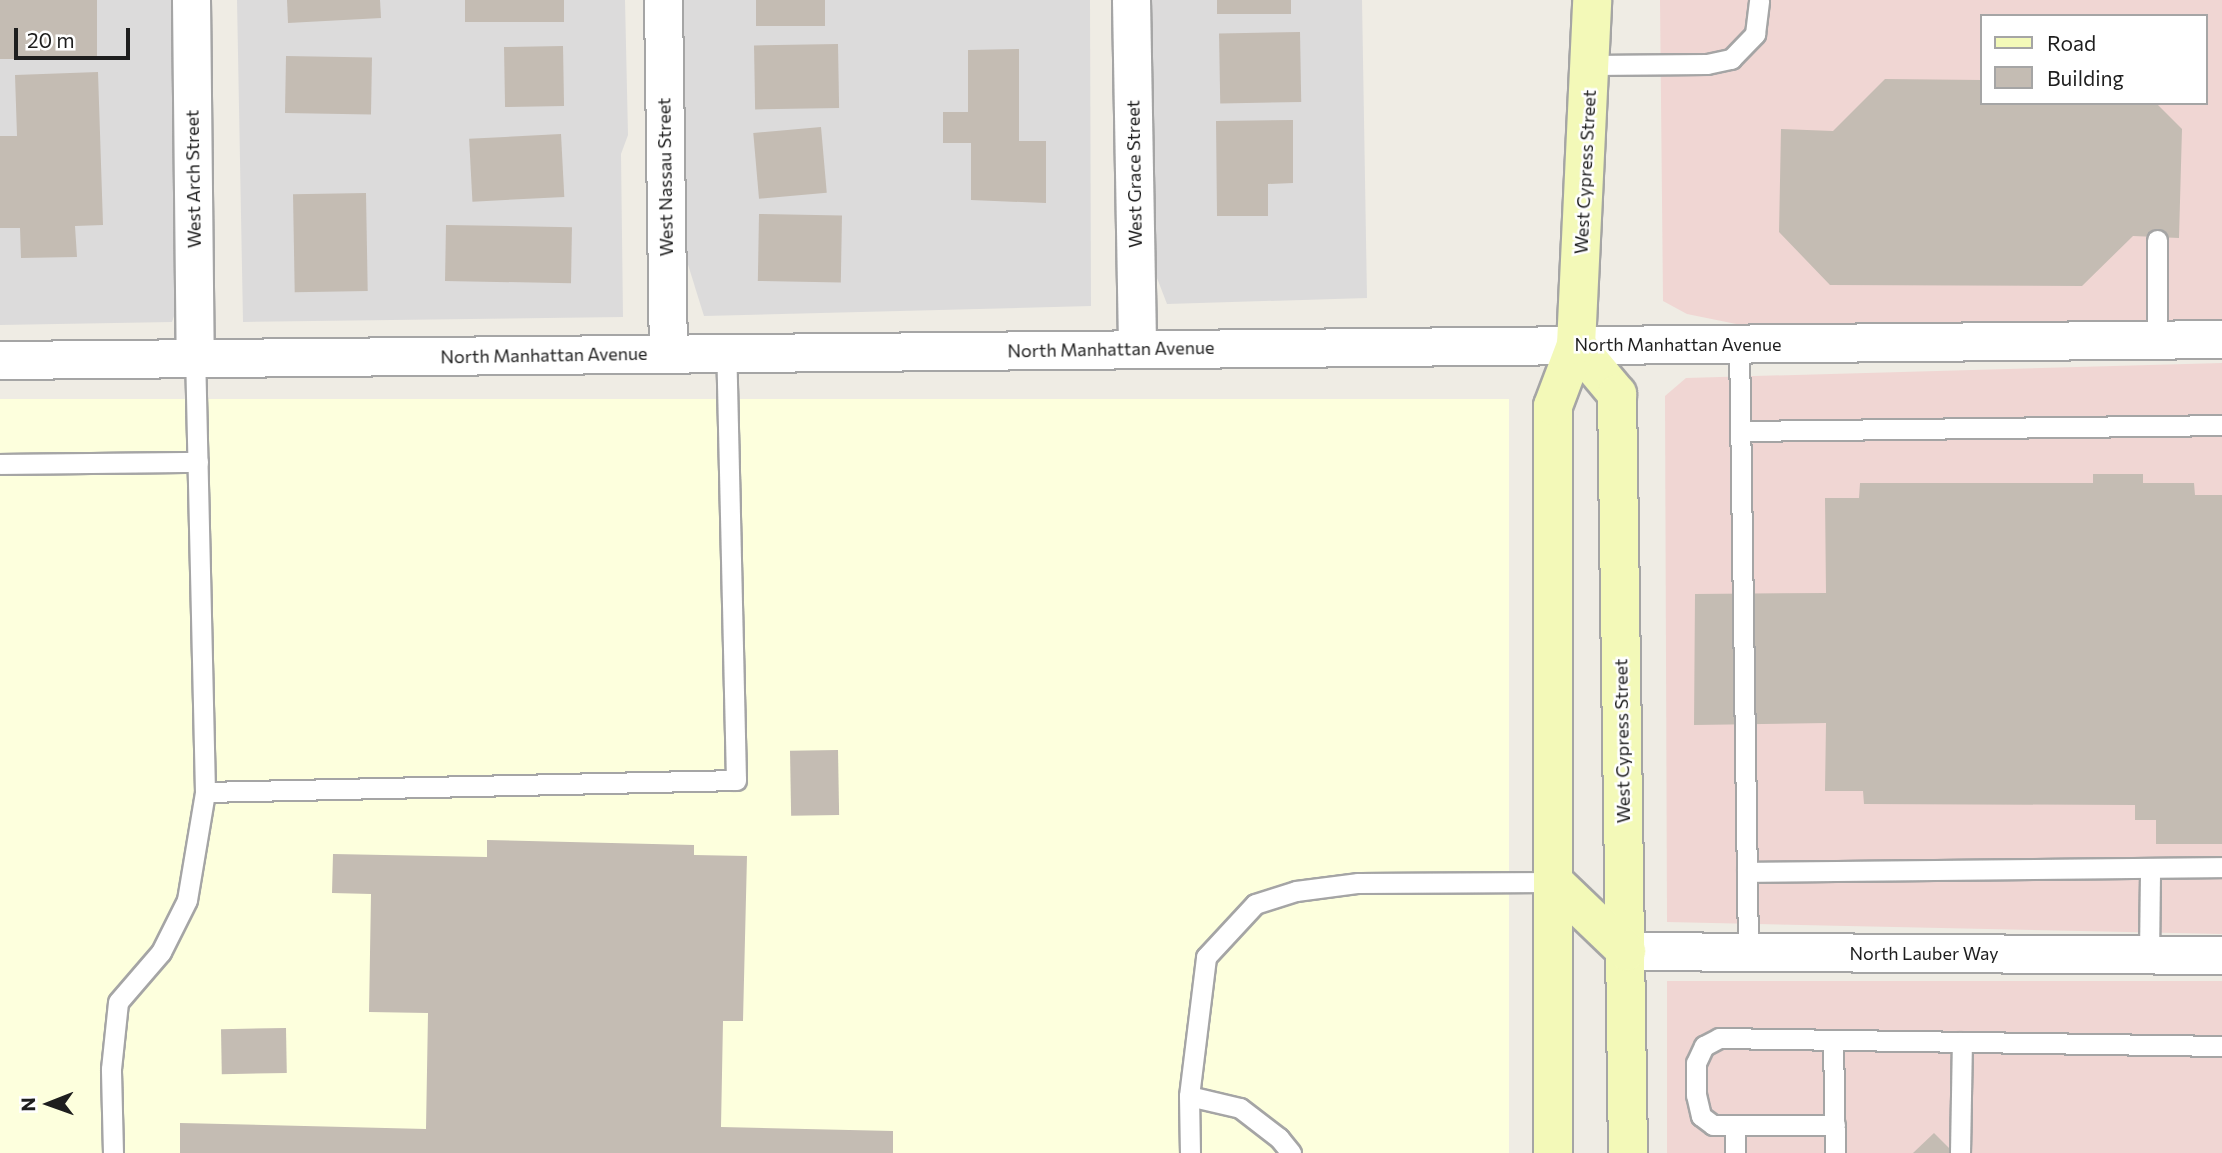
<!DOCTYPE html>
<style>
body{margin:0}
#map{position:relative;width:2222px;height:1153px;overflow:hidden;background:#efece4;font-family:Commissioner,sans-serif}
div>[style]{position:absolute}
.residential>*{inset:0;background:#dcdbdb}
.commercial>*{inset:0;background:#f0d6d3;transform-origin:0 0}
.education>*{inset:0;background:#fdffdd;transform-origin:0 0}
.building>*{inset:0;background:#c4bcb3;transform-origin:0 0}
.roads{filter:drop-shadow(2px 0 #a5a5a5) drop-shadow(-2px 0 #a5a5a5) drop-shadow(0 2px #a5a5a5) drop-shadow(0 -2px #a5a5a5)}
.lane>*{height:19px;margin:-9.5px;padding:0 9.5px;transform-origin:9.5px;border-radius:9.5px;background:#fff}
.street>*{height:37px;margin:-18.5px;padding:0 18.5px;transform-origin:18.5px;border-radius:18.5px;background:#fff}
.secondary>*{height:38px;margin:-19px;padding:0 19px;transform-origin:19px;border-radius:19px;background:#f3f9b8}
span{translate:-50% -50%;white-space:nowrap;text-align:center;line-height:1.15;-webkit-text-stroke:5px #fff;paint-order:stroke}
.street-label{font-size:18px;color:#1e1e1e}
.legend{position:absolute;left:1980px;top:14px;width:228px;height:91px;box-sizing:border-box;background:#fff;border:2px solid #a5a5a5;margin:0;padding:9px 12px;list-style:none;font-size:21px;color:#1e1e1e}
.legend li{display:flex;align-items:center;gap:14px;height:35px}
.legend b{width:35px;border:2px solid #a5a5a5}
.north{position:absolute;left:14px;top:1069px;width:70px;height:70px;-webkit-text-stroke:5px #fff;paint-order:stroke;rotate:269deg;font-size:19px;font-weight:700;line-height:28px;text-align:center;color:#1e1e1e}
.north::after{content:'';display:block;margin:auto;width:24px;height:32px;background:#1e1e1e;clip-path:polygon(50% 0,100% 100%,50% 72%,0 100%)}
.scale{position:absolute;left:14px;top:28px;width:116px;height:32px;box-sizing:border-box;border:4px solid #1e1e1e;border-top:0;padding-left:9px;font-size:21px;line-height:24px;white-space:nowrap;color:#1e1e1e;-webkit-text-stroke:5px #fff;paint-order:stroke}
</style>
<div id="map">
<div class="residential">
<div style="clip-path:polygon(0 0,174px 0,176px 310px,172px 322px,0 325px)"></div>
<div style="clip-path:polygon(237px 0,625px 0,628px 135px,621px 154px,623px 317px,243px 322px)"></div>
<div style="clip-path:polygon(679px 0,1090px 0,1091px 306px,704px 316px,685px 255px)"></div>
<div style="clip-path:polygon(1149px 0,1362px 0,1367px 298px,1167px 304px,1152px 265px)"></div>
</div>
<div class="commercial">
<div style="clip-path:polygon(evenodd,1660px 0,2222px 0,2222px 323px,1751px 327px,1687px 314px,1663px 301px,1660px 0,1982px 16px,2206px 16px,2206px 103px,1982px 103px,1982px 16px)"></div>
<div style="clip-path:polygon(2222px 363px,2222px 934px,1667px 922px,1665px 396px,1686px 378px)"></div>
<div style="left:1667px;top:981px;width:555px;height:172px"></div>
</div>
<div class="education">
<div style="left:1509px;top:399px;width:754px;height:1509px;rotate:90deg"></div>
</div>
<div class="building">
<div style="left:0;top:0;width:97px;height:59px"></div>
<div style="clip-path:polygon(287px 0,380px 0,381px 18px,288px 23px)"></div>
<div style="left:465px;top:0;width:99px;height:22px"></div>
<div style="left:756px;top:0;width:69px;height:26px"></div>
<div style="left:1217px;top:0;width:74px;height:14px"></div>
<div style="left:1300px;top:32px;width:70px;height:81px;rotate:89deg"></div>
<div style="left:838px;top:44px;width:64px;height:84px;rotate:89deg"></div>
<div style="left:563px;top:46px;width:60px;height:59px;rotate:89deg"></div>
<div style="clip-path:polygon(1019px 49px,1019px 141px,1046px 141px,1046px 203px,971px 200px,971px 143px,943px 143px,943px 112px,968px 112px,968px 50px)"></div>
<div style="left:286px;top:56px;width:86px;height:57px;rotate:1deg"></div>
<div style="clip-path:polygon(98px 72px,103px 225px,75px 226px,77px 257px,21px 258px,20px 228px,0 228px,0 136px,17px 136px,15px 75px)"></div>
<div style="clip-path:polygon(1885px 79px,1982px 80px,1982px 103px,2156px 103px,2182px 129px,2179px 238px,2133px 236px,2082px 286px,1830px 285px,1779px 232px,1781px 129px,1833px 131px)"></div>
<div style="clip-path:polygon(1293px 120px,1293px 183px,1268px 184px,1268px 216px,1217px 216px,1216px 121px)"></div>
<div style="left:821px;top:127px;width:66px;height:68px;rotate:85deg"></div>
<div style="left:561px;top:134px;width:63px;height:92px;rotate:87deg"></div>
<div style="left:366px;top:193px;width:98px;height:73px;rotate:89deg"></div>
<div style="left:759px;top:214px;width:83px;height:67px;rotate:1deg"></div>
<div style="left:446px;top:225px;width:126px;height:56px;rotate:1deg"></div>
<div style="clip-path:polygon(2093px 474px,2143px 474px,2143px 483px,2194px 483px,2195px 495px,2222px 495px,2222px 844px,2156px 844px,2156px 820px,2135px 820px,2135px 805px,1864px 804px,1863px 791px,1825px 791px,1826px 723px,1694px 725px,1695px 594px,1826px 593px,1825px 498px,1859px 498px,1860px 483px,2093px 483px)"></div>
<div style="left:838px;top:750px;width:65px;height:48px;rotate:89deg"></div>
<div style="clip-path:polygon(487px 840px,694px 845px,694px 855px,747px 856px,743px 1021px,723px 1021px,721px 1127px,893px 1131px,893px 1153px,180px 1153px,180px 1123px,426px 1129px,428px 1013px,369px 1012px,371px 894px,332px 893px,333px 854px,487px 857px)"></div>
<div style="left:286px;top:1028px;width:45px;height:65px;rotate:89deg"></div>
<div style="clip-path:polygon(1934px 1133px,1954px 1153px,1913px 1153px)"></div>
</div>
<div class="roads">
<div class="lane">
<div style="left:1591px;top:65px;width:116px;rotate:-0.5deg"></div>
<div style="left:1707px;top:64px;width:25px;rotate:-12deg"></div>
<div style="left:1731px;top:59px;width:35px;rotate:-46deg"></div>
<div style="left:1755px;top:34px;width:34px;rotate:-83deg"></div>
<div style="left:2157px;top:240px;width:99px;rotate:90deg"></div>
<div style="left:1739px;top:343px;width:609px;rotate:89.15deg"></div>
<div style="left:1740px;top:431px;width:482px;rotate:-0.7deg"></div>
<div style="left:0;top:464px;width:198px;rotate:-0.6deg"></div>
<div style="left:205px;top:792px;width:531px;rotate:-1.29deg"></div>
<div style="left:736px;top:780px;width:427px;rotate:-91.3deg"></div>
<div style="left:1747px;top:872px;width:475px;rotate:-0.6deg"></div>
<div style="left:2149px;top:955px;width:87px;rotate:-89.3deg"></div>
<div style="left:1833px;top:1040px;width:113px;rotate:89deg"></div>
<div style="left:1189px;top:1096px;width:52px;rotate:13.2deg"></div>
<div style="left:1240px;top:1108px;width:49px;rotate:37.6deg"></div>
<div style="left:1279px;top:1138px;width:19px;rotate:51deg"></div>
<div style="left:1835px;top:1125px;width:122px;rotate:180deg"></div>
<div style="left:1713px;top:1125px;width:15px;rotate:-143deg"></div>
<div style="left:1701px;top:1116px;width:22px;rotate:-103deg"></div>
<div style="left:1696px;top:1095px;width:32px;rotate:-90deg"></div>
<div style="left:1696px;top:1063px;width:19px;rotate:-65deg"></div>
<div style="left:1704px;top:1046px;width:17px;rotate:-28deg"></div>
<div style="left:1719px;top:1038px;width:503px;rotate:0.91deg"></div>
<div style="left:113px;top:1153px;width:84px;rotate:-91.4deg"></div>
<div style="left:111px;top:1069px;width:67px;rotate:-84deg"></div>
<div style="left:118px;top:1002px;width:66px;rotate:-49.3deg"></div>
<div style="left:161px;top:952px;width:58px;rotate:-63.4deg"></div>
<div style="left:187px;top:900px;width:109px;rotate:-80.5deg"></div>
<div style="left:205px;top:792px;width:434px;rotate:-91.3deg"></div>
<div style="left:1190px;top:1153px;width:57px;rotate:-91deg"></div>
<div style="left:1189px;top:1096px;width:140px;rotate:-83deg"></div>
<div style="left:1206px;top:957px;width:72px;rotate:-47.2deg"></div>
<div style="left:1255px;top:904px;width:43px;rotate:-17.6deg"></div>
<div style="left:1296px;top:891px;width:63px;rotate:-7.4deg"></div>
<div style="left:1358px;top:883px;width:196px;rotate:-0.3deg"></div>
<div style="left:1735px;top:1153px;width:27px;rotate:-90deg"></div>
<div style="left:1960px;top:1153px;width:111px;rotate:-89deg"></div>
</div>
<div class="street">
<div style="left:191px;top:0;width:358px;rotate:89.4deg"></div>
<div style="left:663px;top:0;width:354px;rotate:89.2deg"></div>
<div style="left:1131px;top:0;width:349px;rotate:89deg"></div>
<div style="left:0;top:360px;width:2222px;rotate:-0.54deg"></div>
<div style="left:1626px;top:951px;width:596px;rotate:0.38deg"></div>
</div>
<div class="secondary">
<div style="left:1576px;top:345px;width:64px;rotate:50.1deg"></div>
<div style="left:1617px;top:394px;width:759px;rotate:89.17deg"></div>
<div style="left:1554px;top:882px;width:100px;rotate:43.8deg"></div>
<div style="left:1553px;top:1153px;width:747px;rotate:-90deg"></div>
<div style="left:1553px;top:406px;width:65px;rotate:-69.3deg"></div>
<div style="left:1576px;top:345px;width:345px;rotate:-87.3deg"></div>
</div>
</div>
<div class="street-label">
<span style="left:1585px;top:172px;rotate:-87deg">West Cypress Street</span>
<span style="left:1134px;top:174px;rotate:-91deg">West Grace Street</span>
<span style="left:665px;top:177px;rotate:-91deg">West Nassau Street</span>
<span style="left:193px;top:179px;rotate:-91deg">West Arch Street</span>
<span style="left:1678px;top:344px">North Manhattan Avenue</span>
<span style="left:1111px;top:349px;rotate:-1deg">North Manhattan Avenue</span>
<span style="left:544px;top:355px;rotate:-1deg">North Manhattan Avenue</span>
<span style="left:1622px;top:741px;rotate:-91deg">West Cypress Street</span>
<span style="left:1924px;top:953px">North Lauber Way</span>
</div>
<ul class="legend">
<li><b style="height:9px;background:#f3f9b8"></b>Road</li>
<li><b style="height:19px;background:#c4bcb3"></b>Building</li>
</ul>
<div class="north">N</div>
<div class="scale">20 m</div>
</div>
